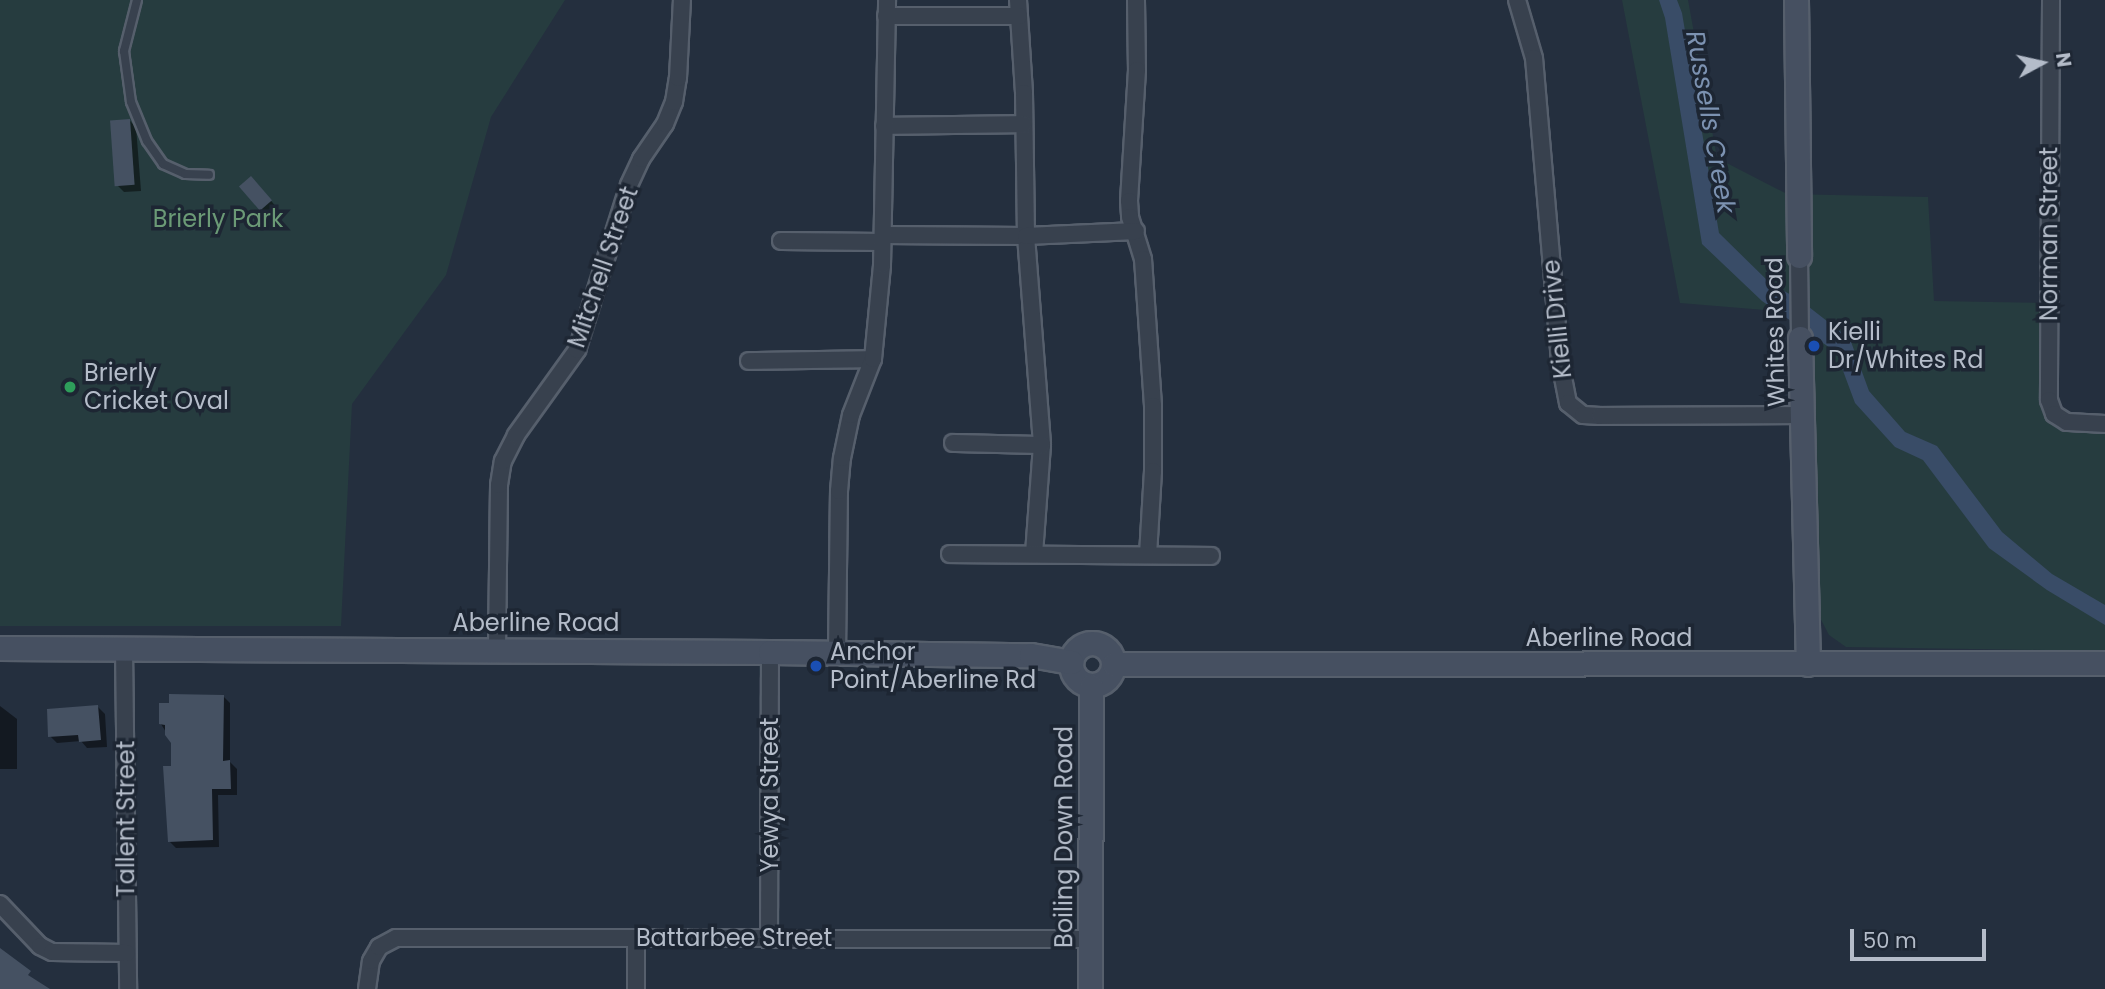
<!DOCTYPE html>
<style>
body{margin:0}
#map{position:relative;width:2105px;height:989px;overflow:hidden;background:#242f3e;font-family:Poppins,sans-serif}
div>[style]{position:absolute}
.green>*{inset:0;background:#263c3f}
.water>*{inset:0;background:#394c67}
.shadow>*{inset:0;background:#0007}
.building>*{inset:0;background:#455162;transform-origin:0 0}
.roads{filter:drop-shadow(2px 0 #565f6c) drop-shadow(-2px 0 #565f6c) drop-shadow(0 2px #565f6c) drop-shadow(0 -2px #565f6c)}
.lane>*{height:8px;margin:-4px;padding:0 4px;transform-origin:4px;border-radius:4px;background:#38414e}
.street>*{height:16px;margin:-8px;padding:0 8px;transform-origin:8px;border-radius:8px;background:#38414e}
.secondary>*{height:23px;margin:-11.5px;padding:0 11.5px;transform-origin:11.5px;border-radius:11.5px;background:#465061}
.secondary>.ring{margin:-11.5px;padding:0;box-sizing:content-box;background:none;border:23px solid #465061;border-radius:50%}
.dots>*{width:19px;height:19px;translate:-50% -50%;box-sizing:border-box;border:4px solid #1d2633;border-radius:50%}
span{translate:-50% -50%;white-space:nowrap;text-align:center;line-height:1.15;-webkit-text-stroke:7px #1d2633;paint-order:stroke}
.park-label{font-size:24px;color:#6b9a76}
.street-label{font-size:24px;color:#b4bcc9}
.poi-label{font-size:24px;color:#b4bcc9}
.left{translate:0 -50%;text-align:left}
.water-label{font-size:26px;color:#7c92b1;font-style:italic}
.north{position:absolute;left:2007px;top:28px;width:70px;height:70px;-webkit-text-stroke:5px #1d2633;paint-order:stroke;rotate:82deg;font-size:19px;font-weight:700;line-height:28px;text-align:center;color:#b4bcc9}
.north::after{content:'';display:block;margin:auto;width:24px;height:32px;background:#b4bcc9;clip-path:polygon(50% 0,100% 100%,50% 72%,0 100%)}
.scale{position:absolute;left:1850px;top:929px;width:136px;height:32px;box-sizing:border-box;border:4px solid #b4bcc9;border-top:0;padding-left:9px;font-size:21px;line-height:24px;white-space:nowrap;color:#b4bcc9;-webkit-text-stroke:5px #1d2633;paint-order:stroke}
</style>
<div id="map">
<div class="green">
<div style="clip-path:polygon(0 0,565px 0,491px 117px,446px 275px,352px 404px,341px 626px,0 626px)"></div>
<div style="clip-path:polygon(1622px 0,1688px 0,1717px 158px,1787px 194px,1928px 197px,1934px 301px,2049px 303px,2054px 414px,2105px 424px,2105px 651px,1846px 647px,1829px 635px,1817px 612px,1813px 314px,1680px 303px)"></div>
</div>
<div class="water">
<div style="clip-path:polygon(1659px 0,1677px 0,1682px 13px,1719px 233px,1770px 283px,1800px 300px,1850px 339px,1869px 391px,1905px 432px,1937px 446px,2002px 532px,2052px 574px,2105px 605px,2105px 625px,2047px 590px,1989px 548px,1923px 460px,1895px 447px,1855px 403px,1836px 352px,1762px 301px,1702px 244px,1665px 18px)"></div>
</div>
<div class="shadow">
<div style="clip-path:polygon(129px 120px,136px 127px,141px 191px,124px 192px,117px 185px)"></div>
<div style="clip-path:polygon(258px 185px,277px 208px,268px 216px,241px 187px)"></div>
<div style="clip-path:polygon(223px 696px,230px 703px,230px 762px,237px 769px,237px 795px,218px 795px,219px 847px,176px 848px,169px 841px,172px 742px,161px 724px)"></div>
<div style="clip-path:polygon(0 706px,17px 719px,17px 769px,0 769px)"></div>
<div style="clip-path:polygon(98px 707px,105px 714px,107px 747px,87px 748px,81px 741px,57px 743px,50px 736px)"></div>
</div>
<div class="building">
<div style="left:130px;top:119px;width:66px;height:20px;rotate:86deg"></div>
<div style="left:251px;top:176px;width:32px;height:16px;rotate:49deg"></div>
<div style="clip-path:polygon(169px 694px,224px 695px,223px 761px,230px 760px,231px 789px,212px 789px,213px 840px,168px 842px,163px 766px,171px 766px,171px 743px,165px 735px,165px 725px,159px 724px,159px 703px,169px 703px)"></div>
<div style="clip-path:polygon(98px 705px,101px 740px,79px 742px,78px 735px,48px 737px,47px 709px)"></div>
<div style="clip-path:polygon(0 948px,31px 971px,28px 975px,50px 989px,0 989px)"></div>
</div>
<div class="roads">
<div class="lane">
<div style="left:137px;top:0;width:53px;rotate:104.3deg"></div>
<div style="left:124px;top:51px;width:51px;rotate:82.2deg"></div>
<div style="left:131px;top:102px;width:42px;rotate:67.7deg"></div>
<div style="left:147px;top:141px;width:28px;rotate:55deg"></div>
<div style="left:163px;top:164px;width:24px;rotate:24deg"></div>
<div style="left:185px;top:174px;width:24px;rotate:2deg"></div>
</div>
<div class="street">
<div style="left:1018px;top:0;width:93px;rotate:86.3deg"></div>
<div style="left:1024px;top:93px;width:143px;rotate:89.2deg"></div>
<div style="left:1026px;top:236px;width:210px;rotate:85.6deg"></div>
<div style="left:1042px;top:445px;width:109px;rotate:94.2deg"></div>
<div style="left:1136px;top:0;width:70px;rotate:89.2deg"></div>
<div style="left:1137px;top:70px;width:131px;rotate:93.5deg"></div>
<div style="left:1129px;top:201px;width:16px;rotate:86deg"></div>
<div style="left:1130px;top:217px;width:44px;rotate:72.8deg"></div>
<div style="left:1143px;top:259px;width:147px;rotate:86.1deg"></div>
<div style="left:1153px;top:406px;width:65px;rotate:90deg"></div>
<div style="left:1153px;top:471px;width:84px;rotate:93.4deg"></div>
<div style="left:1517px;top:0;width:60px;rotate:73.7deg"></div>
<div style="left:1534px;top:58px;width:305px;rotate:85.1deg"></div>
<div style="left:1560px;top:362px;width:42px;rotate:79deg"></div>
<div style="left:1568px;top:403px;width:19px;rotate:39deg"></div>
<div style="left:1583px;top:415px;width:17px;rotate:3deg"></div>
<div style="left:1600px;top:416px;width:202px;rotate:-0.3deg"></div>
<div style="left:2051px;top:0;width:400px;rotate:90.3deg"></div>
<div style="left:2049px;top:400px;width:15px;rotate:70deg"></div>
<div style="left:2054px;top:414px;width:15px;rotate:32deg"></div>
<div style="left:2067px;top:422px;width:38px;rotate:3deg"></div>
<div style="left:886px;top:16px;width:133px"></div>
<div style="left:884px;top:126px;width:140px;rotate:-0.8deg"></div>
<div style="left:883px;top:235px;width:143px;rotate:0.4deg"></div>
<div style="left:1026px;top:236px;width:110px;rotate:-2.6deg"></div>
<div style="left:781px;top:241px;width:101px;rotate:0.6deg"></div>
<div style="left:1799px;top:256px;width:82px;rotate:89.3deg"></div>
<div style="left:749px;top:361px;width:124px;rotate:-0.9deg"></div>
<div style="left:953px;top:443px;width:89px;rotate:1.3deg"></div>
<div style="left:950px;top:554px;width:261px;rotate:0.4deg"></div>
<div style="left:124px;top:648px;width:341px;rotate:89.3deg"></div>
<div style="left:497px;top:649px;width:164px;rotate:-89.3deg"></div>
<div style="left:499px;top:485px;width:24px;rotate:-81deg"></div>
<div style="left:503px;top:461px;width:29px;rotate:-63deg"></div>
<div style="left:516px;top:435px;width:105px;rotate:-54.3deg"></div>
<div style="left:577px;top:350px;width:173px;rotate:-72.5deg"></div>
<div style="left:629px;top:185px;width:29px;rotate:-65deg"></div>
<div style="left:641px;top:159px;width:42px;rotate:-55.6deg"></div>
<div style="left:665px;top:124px;width:24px;rotate:-68deg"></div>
<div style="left:674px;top:102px;width:24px;rotate:-81deg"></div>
<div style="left:678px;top:78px;width:78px;rotate:-87.1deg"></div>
<div style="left:837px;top:653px;width:162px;rotate:-89.3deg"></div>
<div style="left:839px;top:491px;width:33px;rotate:-85deg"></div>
<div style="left:842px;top:458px;width:44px;rotate:-78.2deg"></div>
<div style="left:851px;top:415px;width:60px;rotate:-68.6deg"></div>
<div style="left:873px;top:359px;width:94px;rotate:-84.5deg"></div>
<div style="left:882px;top:265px;width:265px;rotate:-88.9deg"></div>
<div style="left:0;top:904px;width:58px;rotate:46.4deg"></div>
<div style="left:40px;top:946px;width:13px;rotate:27deg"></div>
<div style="left:52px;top:952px;width:75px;rotate:0.8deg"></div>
<div style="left:769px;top:938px;width:286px;rotate:-89.8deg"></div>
<div style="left:367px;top:989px;width:28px;rotate:-82deg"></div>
<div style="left:371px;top:961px;width:16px;rotate:-60deg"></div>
<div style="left:379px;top:947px;width:19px;rotate:-28deg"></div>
<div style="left:396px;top:938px;width:695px;rotate:0.08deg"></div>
<div style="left:636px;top:989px;width:51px;rotate:-90deg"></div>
</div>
<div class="secondary">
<div style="left:1796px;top:0;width:256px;rotate:89.3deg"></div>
<div style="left:1800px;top:338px;width:326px;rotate:88.6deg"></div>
<div class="ring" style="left:1071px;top:643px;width:19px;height:19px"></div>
<div style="left:0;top:648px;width:770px;rotate:0.3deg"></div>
<div style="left:770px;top:652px;width:261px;rotate:0.7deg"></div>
<div style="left:1031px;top:655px;width:41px;rotate:9.9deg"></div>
<div style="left:1114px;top:664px;width:991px;rotate:-0.06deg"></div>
<div style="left:1090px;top:989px;width:303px;rotate:-89.8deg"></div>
</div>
</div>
<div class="dots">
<div style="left:1814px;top:346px;background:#1a4fb4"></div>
<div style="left:70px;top:387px;background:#2e9e5b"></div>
<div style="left:816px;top:666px;background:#1a4fb4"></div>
</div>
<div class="park-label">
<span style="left:218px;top:219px">Brierly Park</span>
</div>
<div class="street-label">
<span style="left:2049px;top:234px;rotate:-90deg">Norman Street</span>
<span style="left:603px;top:267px;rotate:-71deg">Mitchell Street</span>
<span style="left:1557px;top:319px;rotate:-96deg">Kielli Drive</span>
<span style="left:1775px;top:332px;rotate:-91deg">Whites Road</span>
<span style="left:536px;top:623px">Aberline Road</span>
<span style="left:1609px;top:638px">Aberline Road</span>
<span style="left:770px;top:795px;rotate:-90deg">Yewya Street</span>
<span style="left:126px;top:819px;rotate:-90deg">Tallent Street</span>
<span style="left:1064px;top:837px;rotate:-90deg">Boiling Down Road</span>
<span style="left:734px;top:938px">Battarbee Street</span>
</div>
<div class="poi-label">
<span class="left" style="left:1828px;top:346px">Kielli<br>Dr/Whites Rd</span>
<span class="left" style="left:84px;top:387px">Brierly<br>Cricket Oval</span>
<span class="left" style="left:830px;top:666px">Anchor<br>Point/Aberline Rd</span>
</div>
<div class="water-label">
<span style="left:1710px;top:122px;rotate:80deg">Russells Creek</span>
</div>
<div class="north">N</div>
<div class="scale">50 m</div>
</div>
